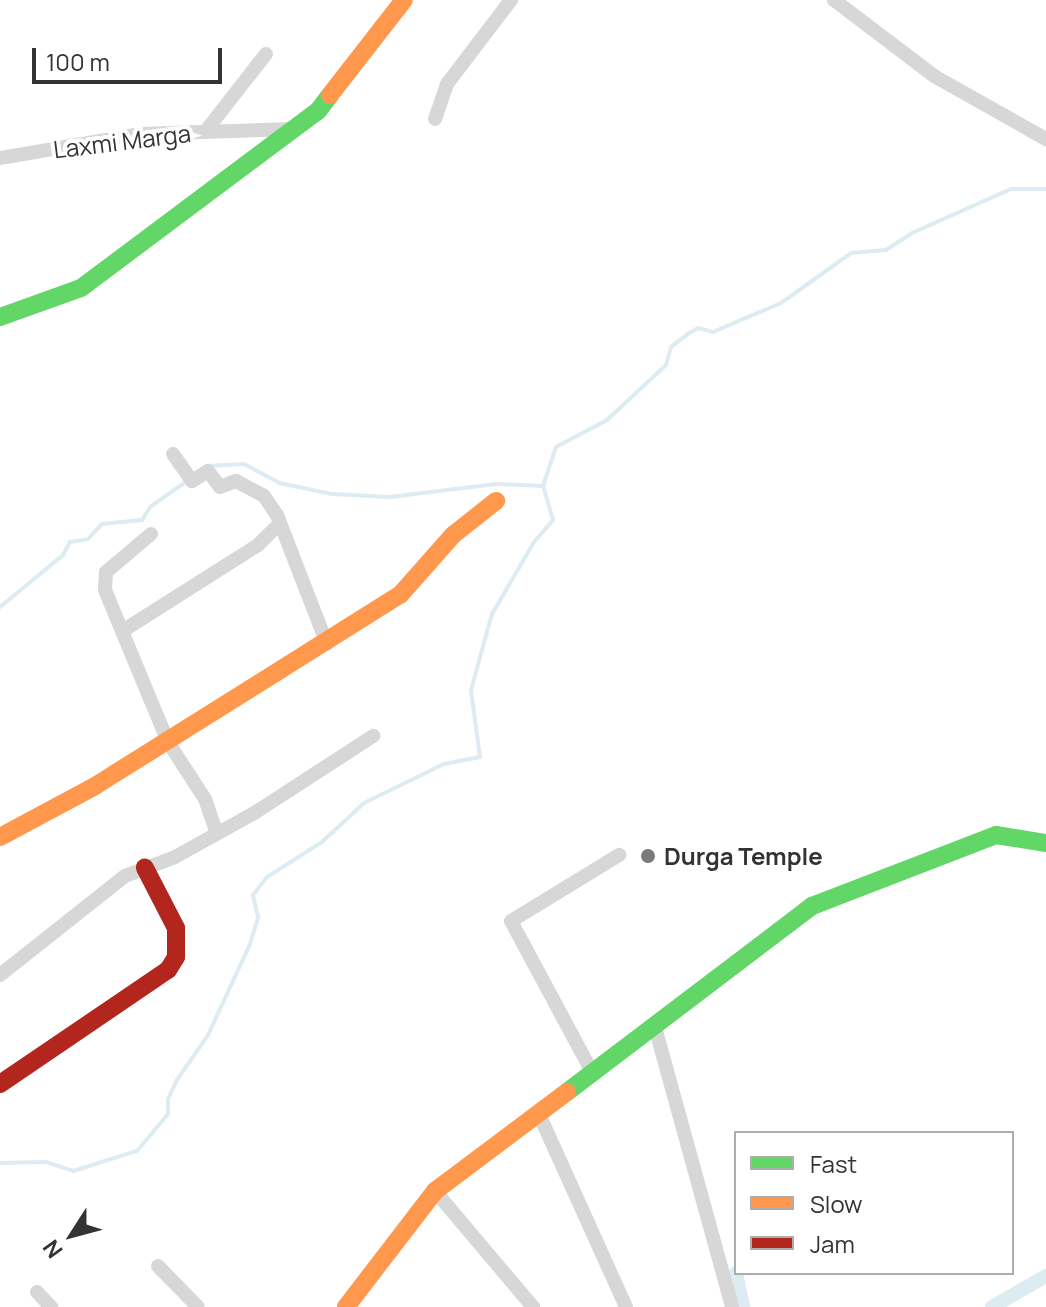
<!DOCTYPE html>
<style>
body{margin:0}
#map{position:relative;width:1046px;height:1307px;overflow:hidden;background:#fff;font-family:Manrope,sans-serif}
div>[style]{position:absolute}
.stream>*{height:4px;margin:-2px;padding:0 2px;transform-origin:2px;border-radius:2px;background:#ddebf3}
.canal>*{height:14px;margin:-7px;padding:0 7px;transform-origin:7px;border-radius:7px;background:#ddebf3}
.street>*{height:14px;margin:-7px;padding:0 7px;transform-origin:7px;border-radius:7px;background:#d7d7d7}
.fast>*{height:18px;margin:-9px;padding:0 9px;transform-origin:9px;border-radius:9px;background:#63d668}
.slow>*{height:18px;margin:-9px;padding:0 9px;transform-origin:9px;border-radius:9px;background:#ff974d}
.jam>*{height:18px;margin:-9px;padding:0 9px;transform-origin:9px;border-radius:9px;background:#b3261e}
.dots>*{width:22px;height:22px;translate:-50% -50%;box-sizing:border-box;border:4px solid #fff;border-radius:50%}
span{translate:-50% -50%;white-space:nowrap;text-align:center;line-height:1.15;-webkit-text-stroke:8px #fff;paint-order:stroke}
.street-label{font-size:24px;color:#333}
.poi-label{font-size:24px;color:#333;font-weight:700}
.left{translate:0 -50%;text-align:left}
.legend{position:absolute;left:734px;top:1131px;width:280px;height:144px;box-sizing:border-box;background:#fff;border:2px solid #adadad;margin:0;padding:10px 14px;list-style:none;font-size:24px;color:#333}
.legend li{display:flex;align-items:center;gap:16px;height:40px}
.legend b{width:40px;border:2px solid #adadad}
.north{position:absolute;left:32px;top:1195px;width:80px;height:80px;-webkit-text-stroke:6px #fff;paint-order:stroke;rotate:234deg;font-size:22px;font-weight:700;line-height:32px;text-align:center;color:#333}
.north::after{content:'';display:block;margin:auto;width:28px;height:36px;background:#333;clip-path:polygon(50% 0,100% 100%,50% 72%,0 100%)}
.scale{position:absolute;left:32px;top:48px;width:190px;height:36px;box-sizing:border-box;border:4px solid #333;border-top:0;padding-left:10px;font-size:24px;line-height:28px;white-space:nowrap;color:#333;-webkit-text-stroke:6px #fff;paint-order:stroke}
</style>
<div id="map">
<div class="stream">
<div style="left:207px;top:466px;width:37px;rotate:-3deg"></div>
<div style="left:244px;top:464px;width:40px;rotate:28deg"></div>
<div style="left:279px;top:483px;width:54px;rotate:11.7deg"></div>
<div style="left:332px;top:494px;width:58px;rotate:3deg"></div>
<div style="left:390px;top:497px;width:107px;rotate:-7deg"></div>
<div style="left:496px;top:484px;width:47px;rotate:2.4deg"></div>
<div style="left:0;top:607px;width:82px;rotate:-39.5deg"></div>
<div style="left:63px;top:555px;width:15px;rotate:-62deg"></div>
<div style="left:70px;top:542px;width:18px;rotate:-9deg"></div>
<div style="left:88px;top:539px;width:21px;rotate:-47deg"></div>
<div style="left:102px;top:524px;width:40px;rotate:-5.7deg"></div>
<div style="left:142px;top:520px;width:15px;rotate:-58deg"></div>
<div style="left:150px;top:507px;width:45px;rotate:-35.1deg"></div>
<div style="left:0;top:1163px;width:46px;rotate:-1.2deg"></div>
<div style="left:46px;top:1162px;width:28px;rotate:18deg"></div>
<div style="left:73px;top:1171px;width:67px;rotate:-17.4deg"></div>
<div style="left:137px;top:1151px;width:48px;rotate:-50deg"></div>
<div style="left:168px;top:1114px;width:15px;rotate:-90deg"></div>
<div style="left:168px;top:1099px;width:21px;rotate:-65deg"></div>
<div style="left:177px;top:1080px;width:55px;rotate:-55.4deg"></div>
<div style="left:208px;top:1035px;width:100px;rotate:-65.2deg"></div>
<div style="left:250px;top:944px;width:28px;rotate:-73deg"></div>
<div style="left:258px;top:917px;width:23px;rotate:-103deg"></div>
<div style="left:253px;top:895px;width:23px;rotate:-52deg"></div>
<div style="left:267px;top:877px;width:65px;rotate:-32.5deg"></div>
<div style="left:322px;top:842px;width:57px;rotate:-42.9deg"></div>
<div style="left:364px;top:803px;width:89px;rotate:-26deg"></div>
<div style="left:444px;top:764px;width:37px;rotate:-11deg"></div>
<div style="left:480px;top:757px;width:68px;rotate:-97.7deg"></div>
<div style="left:471px;top:690px;width:79px;rotate:-74.6deg"></div>
<div style="left:492px;top:614px;width:83px;rotate:-59.7deg"></div>
<div style="left:534px;top:542px;width:29px;rotate:-49deg"></div>
<div style="left:553px;top:520px;width:35px;rotate:-106deg"></div>
<div style="left:543px;top:486px;width:41px;rotate:-71.6deg"></div>
<div style="left:556px;top:447px;width:58px;rotate:-27.9deg"></div>
<div style="left:607px;top:420px;width:81px;rotate:-43deg"></div>
<div style="left:666px;top:365px;width:19px;rotate:-74deg"></div>
<div style="left:671px;top:347px;width:23px;rotate:-38deg"></div>
<div style="left:689px;top:333px;width:10px;rotate:-29deg"></div>
<div style="left:698px;top:328px;width:16px;rotate:15deg"></div>
<div style="left:713px;top:332px;width:74px;rotate:-23.1deg"></div>
<div style="left:781px;top:303px;width:86px;rotate:-35.5deg"></div>
<div style="left:851px;top:253px;width:35px;rotate:-5deg"></div>
<div style="left:886px;top:250px;width:31px;rotate:-33deg"></div>
<div style="left:912px;top:233px;width:108px;rotate:-24deg"></div>
<div style="left:1011px;top:189px;width:35px"></div>
</div>
<div class="canal">
<div style="left:736px;top:1273px;width:35px;rotate:78deg"></div>
<div style="left:992px;top:1307px;width:62px;rotate:-29.9deg"></div>
</div>
<div class="street">
<div style="left:834px;top:0;width:126px;rotate:37.2deg"></div>
<div style="left:934px;top:76px;width:129px;rotate:29.4deg"></div>
<div style="left:435px;top:119px;width:37px;rotate:-71deg"></div>
<div style="left:447px;top:84px;width:106px;rotate:-52.7deg"></div>
<div style="left:205px;top:132px;width:99px;rotate:-52deg"></div>
<div style="left:0;top:158px;width:143px;rotate:-9.7deg"></div>
<div style="left:141px;top:134px;width:152px;rotate:-1.9deg"></div>
<div style="left:173px;top:454px;width:33px;rotate:55deg"></div>
<div style="left:192px;top:481px;width:19px;rotate:-32deg"></div>
<div style="left:208px;top:471px;width:20px;rotate:53deg"></div>
<div style="left:220px;top:487px;width:17px;rotate:-21deg"></div>
<div style="left:236px;top:481px;width:32px;rotate:28deg"></div>
<div style="left:264px;top:496px;width:23px;rotate:56deg"></div>
<div style="left:277px;top:515px;width:138px;rotate:68.8deg"></div>
<div style="left:151px;top:534px;width:59px;rotate:139.8deg"></div>
<div style="left:106px;top:572px;width:18px;rotate:93deg"></div>
<div style="left:105px;top:590px;width:165px;rotate:67.5deg"></div>
<div style="left:168px;top:742px;width:68px;rotate:57deg"></div>
<div style="left:205px;top:799px;width:36px;rotate:71deg"></div>
<div style="left:124px;top:630px;width:159px;rotate:-32.4deg"></div>
<div style="left:258px;top:545px;width:31px;rotate:-45deg"></div>
<div style="left:0;top:975px;width:159px;rotate:-38.4deg"></div>
<div style="left:125px;top:876px;width:53px;rotate:-20.8deg"></div>
<div style="left:175px;top:857px;width:93px;rotate:-29.1deg"></div>
<div style="left:256px;top:812px;width:140px;rotate:-33deg"></div>
<div style="left:655px;top:1027px;width:290px;rotate:74.6deg"></div>
<div style="left:592px;top:1072px;width:171px;rotate:-118.2deg"></div>
<div style="left:511px;top:921px;width:127px;rotate:-31.4deg"></div>
<div style="left:538px;top:1112px;width:214px;rotate:65.7deg"></div>
<div style="left:435px;top:1191px;width:152px;rotate:49.8deg"></div>
<div style="left:158px;top:1266px;width:57px;rotate:45.7deg"></div>
<div style="left:37px;top:1292px;width:21px;rotate:47deg"></div>
</div>
<div class="fast">
<div style="left:0;top:317px;width:86px;rotate:-19.7deg"></div>
<div style="left:81px;top:288px;width:296px;rotate:-36.8deg"></div>
<div style="left:318px;top:111px;width:20px;rotate:-53deg"></div>
<div style="left:567px;top:1092px;width:308px;rotate:-37.2deg"></div>
<div style="left:812px;top:906px;width:197px;rotate:-21.1deg"></div>
<div style="left:996px;top:835px;width:51px;rotate:9.1deg"></div>
</div>
<div class="slow">
<div style="left:330px;top:95px;width:120px;rotate:-52.1deg"></div>
<div style="left:0;top:837px;width:108px;rotate:-28.2deg"></div>
<div style="left:95px;top:786px;width:360px;rotate:-32.1deg"></div>
<div style="left:400px;top:595px;width:80px;rotate:-48.5deg"></div>
<div style="left:453px;top:535px;width:55px;rotate:-38.3deg"></div>
<div style="left:346px;top:1307px;width:146px;rotate:-52.5deg"></div>
<div style="left:435px;top:1191px;width:165px;rotate:-36.9deg"></div>
</div>
<div class="jam">
<div style="left:0;top:1084px;width:203px;rotate:-34.2deg"></div>
<div style="left:168px;top:970px;width:15px;rotate:-58deg"></div>
<div style="left:176px;top:957px;width:29px;rotate:-90deg"></div>
<div style="left:176px;top:928px;width:68px;rotate:-117.3deg"></div>
</div>
<div class="dots">
<div style="left:648px;top:856px;background:#7a7a7a"></div>
</div>
<div class="street-label">
<span style="left:122px;top:141px;rotate:-7deg">Laxmi Marga</span>
</div>
<div class="poi-label">
<span class="left" style="left:664px;top:856px">Durga Temple</span>
</div>
<ul class="legend">
<li><b style="height:10px;background:#63d668"></b>Fast</li>
<li><b style="height:10px;background:#ff974d"></b>Slow</li>
<li><b style="height:10px;background:#b3261e"></b>Jam</li>
</ul>
<div class="north">N</div>
<div class="scale">100 m</div>
</div>
